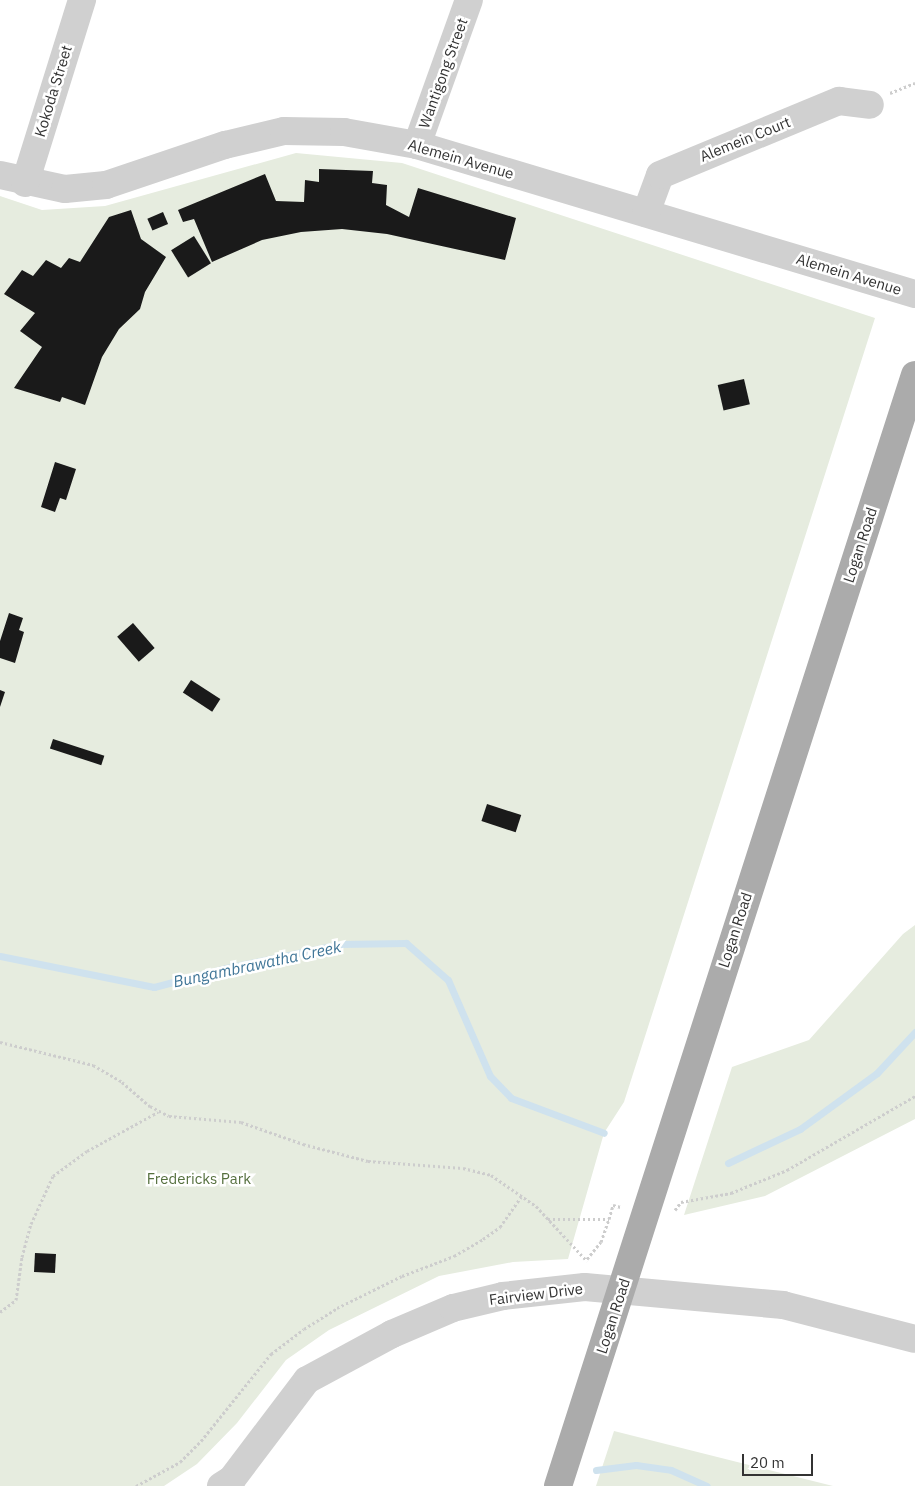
<!DOCTYPE html>
<style>
body{margin:0}
#map{position:relative;width:915px;height:1486px;overflow:hidden;background:#fff;font-family:"IBM Plex Sans",sans-serif}
div>[style]{position:absolute}
.green>*{inset:0;background:#e6ecdf}
.stream>*{height:7px;margin:-3.5px;padding:0 3.5px;transform-origin:3.5px;border-radius:3.5px;background:#cfe2ee}
.building>*{inset:0;background:#1a1a1a;transform-origin:0 0}
.path>*{height:3px;margin-top:-1.5px;transform-origin:0;background:repeating-linear-gradient(90deg,#cdcdcd 0 2.5px,transparent 0 5px)}
.minor>*{height:28px;margin:-14px;padding:0 14px;transform-origin:14px;border-radius:14px;background:#d0d0d0}
.major>*{height:28px;margin:-14px;padding:0 14px;transform-origin:14px;border-radius:14px;background:#ababab}
span{translate:-50% -50%;white-space:nowrap;text-align:center;line-height:1.15;-webkit-text-stroke:5px #fff;paint-order:stroke}
.street-label{font-size:15px;color:#333}
.park-label{font-size:15px;color:#56703f}
.water-label{font-size:16px;color:#3f7597;font-style:italic}
.scale{position:absolute;left:742px;top:1454px;width:71px;height:22px;box-sizing:border-box;border:2px solid #333;border-top:0;padding-left:6px;font-size:15px;line-height:18px;white-space:nowrap;color:#333;-webkit-text-stroke:4px #fff;paint-order:stroke}
</style>
<div id="map">
<div class="green">
<div style="clip-path:polygon(296px 153px,402px 163px,875px 318px,624px 1102px,604px 1133px,568px 1259px,513px 1262px,439px 1276px,329px 1330px,286px 1360px,237px 1423px,197px 1464px,164px 1486px,0 1486px,0 196px,42px 210px,105px 206px)"></div>
<div style="clip-path:polygon(915px 925px,915px 1119px,765px 1196px,684px 1215px,732px 1067px,809px 1040px,903px 934px)"></div>
<div style="clip-path:polygon(614px 1431px,833px 1486px,596px 1486px)"></div>
</div>
<div class="stream">
<div style="left:0;top:956px;width:157px;rotate:11.4deg"></div>
<div style="left:154px;top:987px;width:74px;rotate:-14.8deg"></div>
<div style="left:226px;top:968px;width:116px;rotate:-11.9deg"></div>
<div style="left:340px;top:944px;width:66px;rotate:-0.9deg"></div>
<div style="left:406px;top:943px;width:56px;rotate:41.4deg"></div>
<div style="left:448px;top:980px;width:105px;rotate:66.4deg"></div>
<div style="left:490px;top:1076px;width:30px;rotate:46deg"></div>
<div style="left:511px;top:1098px;width:99px;rotate:20.6deg"></div>
<div style="left:728px;top:1163px;width:80px;rotate:-25.3deg"></div>
<div style="left:800px;top:1129px;width:95px;rotate:-36deg"></div>
<div style="left:877px;top:1073px;width:56px;rotate:-47.2deg"></div>
<div style="left:596px;top:1470px;width:40px;rotate:-7.1deg"></div>
<div style="left:636px;top:1465px;width:35px;rotate:8deg"></div>
<div style="left:671px;top:1470px;width:39px;rotate:24deg"></div>
</div>
<div class="building">
<div style="clip-path:polygon(319px 169px,373px 171px,372px 183px,387px 185px,386px 205px,409px 217px,418px 188px,516px 218px,505px 260px,387px 234px,342px 229px,301px 232px,262px 240px,212px 262px,194px 219px,183px 222px,178px 210px,265px 174px,276px 201px,304px 202px,305px 180px,319px 182px)"></div>
<div style="clip-path:polygon(131px 210px,141px 239px,166px 257px,145px 292px,140px 309px,119px 329px,102px 357px,85px 405px,62px 397px,60px 402px,14px 388px,42px 347px,20px 331px,35px 313px,4px 294px,22px 270px,33px 276px,46px 260px,61px 268px,69px 258px,80px 262px,109px 217px)"></div>
<div style="left:163px;top:212px;width:13px;height:17px;rotate:67deg"></div>
<div style="left:194px;top:236px;width:32px;height:27px;rotate:58deg"></div>
<div style="left:744px;top:379px;width:26px;height:27px;rotate:77deg"></div>
<div style="clip-path:polygon(55px 462px,76px 469px,66px 500px,60px 498px,55px 512px,41px 507px)"></div>
<div style="clip-path:polygon(9px 613px,23px 618px,19px 630px,24px 632px,15px 663px,0 658px,0 641px)"></div>
<div style="left:133px;top:623px;width:33px;height:21px;rotate:49deg"></div>
<div style="left:191px;top:680px;width:35px;height:15px;rotate:33deg"></div>
<div style="clip-path:polygon(0 690px,5px 692px,0 707px)"></div>
<div style="left:53px;top:739px;width:54px;height:10px;rotate:18deg"></div>
<div style="left:487px;top:804px;width:36px;height:18px;rotate:18deg"></div>
<div style="left:35px;top:1253px;width:21px;height:19px;rotate:3deg"></div>
</div>
<div class="path">
<div style="left:890px;top:93px;width:27px;rotate:-22deg"></div>
<div style="left:0;top:1042px;width:96px;rotate:13.9deg"></div>
<div style="left:93px;top:1065px;width:34px;rotate:30deg"></div>
<div style="left:122px;top:1082px;width:37px;rotate:41deg"></div>
<div style="left:150px;top:1106px;width:21px;rotate:28deg"></div>
<div style="left:169px;top:1116px;width:72px;rotate:4.8deg"></div>
<div style="left:241px;top:1122px;width:66px;rotate:19.5deg"></div>
<div style="left:303px;top:1144px;width:67px;rotate:14.7deg"></div>
<div style="left:368px;top:1161px;width:95px;rotate:4.2deg"></div>
<div style="left:463px;top:1168px;width:29px;rotate:14deg"></div>
<div style="left:491px;top:1175px;width:55px;rotate:34.6deg"></div>
<div style="left:536px;top:1206px;width:75px;rotate:47.2deg"></div>
<div style="left:675px;top:1210px;width:10px;rotate:-53deg"></div>
<div style="left:681px;top:1202px;width:51px;rotate:-10.2deg"></div>
<div style="left:731px;top:1193px;width:61px;rotate:-22.3deg"></div>
<div style="left:787px;top:1170px;width:148px;rotate:-30deg"></div>
<div style="left:548px;top:1219px;width:61px"></div>
<div style="left:609px;top:1219px;width:15px;rotate:-74deg"></div>
<div style="left:613px;top:1205px;width:8px;rotate:14deg"></div>
<div style="left:587px;top:1259px;width:22px;rotate:-51deg"></div>
<div style="left:601px;top:1242px;width:24px;rotate:-71deg"></div>
<div style="left:0;top:1312px;width:20px;rotate:-37deg"></div>
<div style="left:16px;top:1300px;width:43px;rotate:-82.1deg"></div>
<div style="left:22px;top:1257px;width:34px;rotate:-75deg"></div>
<div style="left:31px;top:1224px;width:53px;rotate:-65.4deg"></div>
<div style="left:53px;top:1176px;width:42px;rotate:-36.3deg"></div>
<div style="left:87px;top:1151px;width:81px;rotate:-28.8deg"></div>
<div style="left:136px;top:1486px;width:50px;rotate:-28.6deg"></div>
<div style="left:180px;top:1462px;width:30px;rotate:-45deg"></div>
<div style="left:201px;top:1441px;width:112px;rotate:-51.2deg"></div>
<div style="left:271px;top:1354px;width:41px;rotate:-37.1deg"></div>
<div style="left:304px;top:1329px;width:39px;rotate:-32deg"></div>
<div style="left:337px;top:1308px;width:72px;rotate:-26.2deg"></div>
<div style="left:402px;top:1276px;width:56px;rotate:-21deg"></div>
<div style="left:454px;top:1256px;width:34px;rotate:-30deg"></div>
<div style="left:483px;top:1239px;width:21px;rotate:-35deg"></div>
<div style="left:500px;top:1227px;width:37px;rotate:-55deg"></div>
</div>
<div class="minor">
<div style="left:417px;top:145px;width:154px;rotate:-70.3deg"></div>
<div style="left:0;top:175px;width:66px;rotate:12.2deg"></div>
<div style="left:65px;top:189px;width:41px;rotate:-5.6deg"></div>
<div style="left:106px;top:185px;width:126px;rotate:-18.6deg"></div>
<div style="left:225px;top:145px;width:61px;rotate:-13.3deg"></div>
<div style="left:284px;top:131px;width:60px;rotate:1deg"></div>
<div style="left:344px;top:132px;width:74px;rotate:10.1deg"></div>
<div style="left:417px;top:145px;width:520px;rotate:16.66deg"></div>
<div style="left:25px;top:183px;width:192px;rotate:-72.7deg"></div>
<div style="left:646px;top:213px;width:40px;rotate:-69.8deg"></div>
<div style="left:660px;top:175px;width:194px;rotate:-22.5deg"></div>
<div style="left:839px;top:101px;width:31px;rotate:7deg"></div>
<div style="left:221px;top:1486px;width:13px;rotate:-32deg"></div>
<div style="left:232px;top:1479px;width:124px;rotate:-52.9deg"></div>
<div style="left:307px;top:1380px;width:97px;rotate:-28.4deg"></div>
<div style="left:392px;top:1334px;width:66px;rotate:-23.1deg"></div>
<div style="left:453px;top:1308px;width:51px;rotate:-13.5deg"></div>
<div style="left:503px;top:1296px;width:82px;rotate:-6.3deg"></div>
<div style="left:585px;top:1287px;width:199px;rotate:5.2deg"></div>
<div style="left:783px;top:1305px;width:136px;rotate:14.4deg"></div>
</div>
<div class="major">
<div style="left:558px;top:1486px;width:1167px;rotate:-72.19deg"></div>
</div>
<div class="street-label">
<span style="left:443px;top:73px;rotate:-70deg">Wantigong Street</span>
<span style="left:53px;top:91px;rotate:-73deg">Kokoda Street</span>
<span style="left:745px;top:139px;rotate:-22deg">Alemein Court</span>
<span style="left:461px;top:159px;rotate:16deg">Alemein Avenue</span>
<span style="left:849px;top:274px;rotate:17deg">Alemein Avenue</span>
<span style="left:860px;top:545px;rotate:-72deg">Logan Road</span>
<span style="left:735px;top:930px;rotate:-72deg">Logan Road</span>
<span style="left:536px;top:1294px;rotate:-7deg">Fairview Drive</span>
<span style="left:613px;top:1316px;rotate:-72deg">Logan Road</span>
</div>
<div class="park-label">
<span style="left:199px;top:1179px">Fredericks Park</span>
</div>
<div class="water-label">
<span style="left:257px;top:964px;rotate:-12deg">Bungambrawatha Creek</span>
</div>
<div class="scale">20 m</div>
</div>
